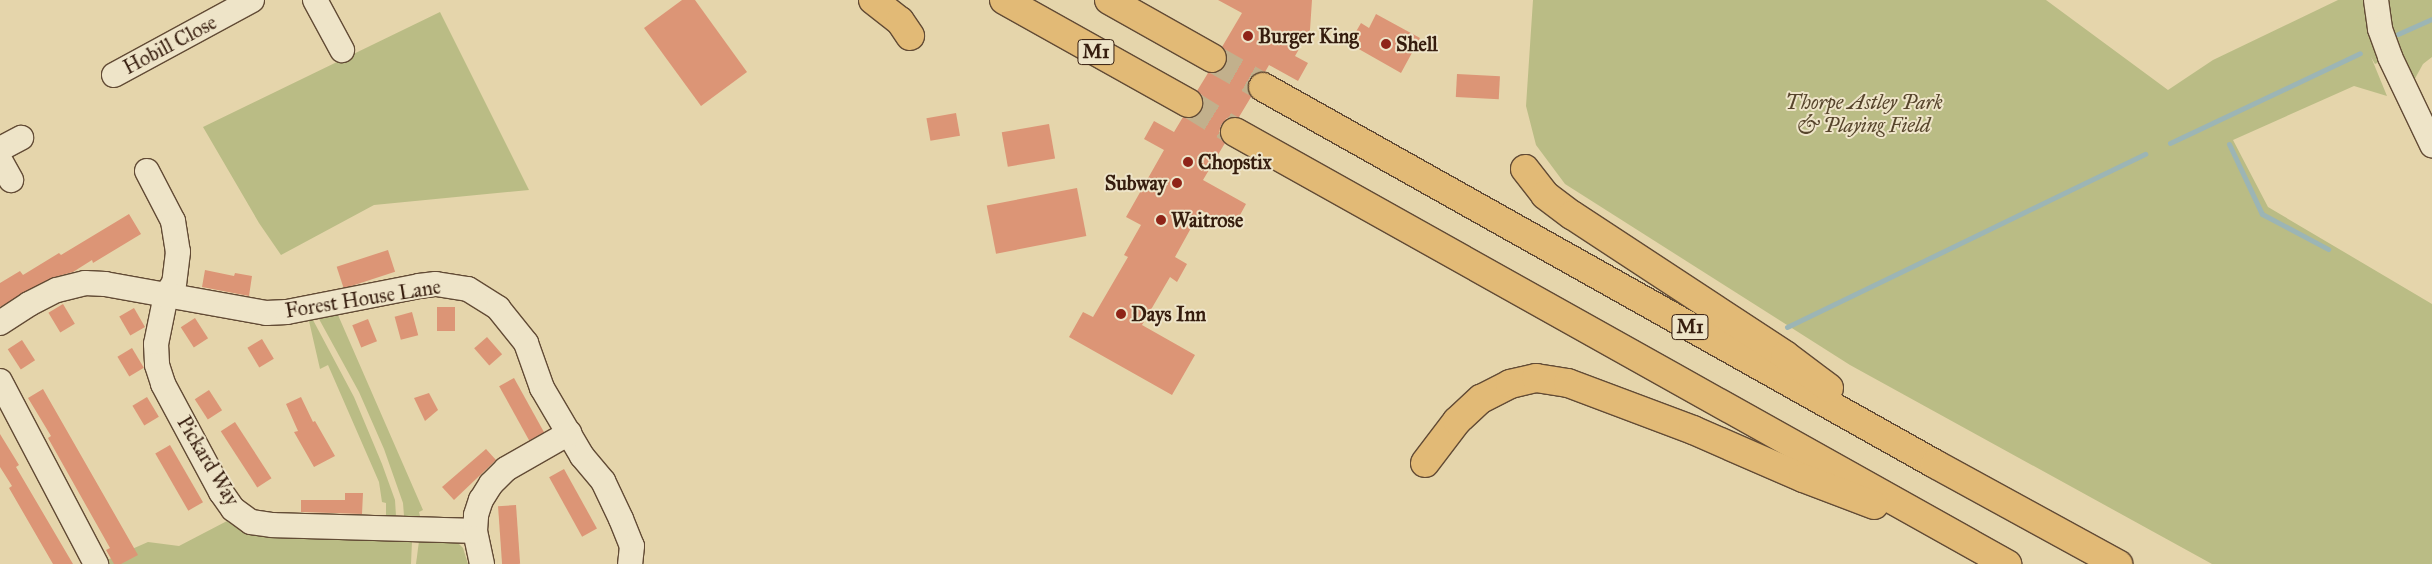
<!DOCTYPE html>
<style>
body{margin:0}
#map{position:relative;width:2432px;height:564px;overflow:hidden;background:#e5d5ab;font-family:"IM FELL Great Primer",serif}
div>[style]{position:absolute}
.green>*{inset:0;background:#babc85}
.stream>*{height:5px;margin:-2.5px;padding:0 2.5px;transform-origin:2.5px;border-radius:2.5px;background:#9cb5b5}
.building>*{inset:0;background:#dc9576;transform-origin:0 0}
.highway-tunnel>*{height:28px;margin-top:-14px;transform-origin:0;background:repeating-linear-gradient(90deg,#c2b08c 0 28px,transparent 0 42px)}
.roads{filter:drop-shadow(1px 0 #624b35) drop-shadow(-1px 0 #624b35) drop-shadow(0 1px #624b35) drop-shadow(0 -1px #624b35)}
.minor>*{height:24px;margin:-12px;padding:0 12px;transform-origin:12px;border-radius:12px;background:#eee4c8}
.highway>*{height:28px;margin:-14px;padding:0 14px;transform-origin:14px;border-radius:14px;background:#e2ba76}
.dots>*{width:14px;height:14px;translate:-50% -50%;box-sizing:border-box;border:2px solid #eee4c8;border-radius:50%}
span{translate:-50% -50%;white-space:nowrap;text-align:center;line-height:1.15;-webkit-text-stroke:4px #eee4c8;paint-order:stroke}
.shield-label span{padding:1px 4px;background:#eee4c8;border:1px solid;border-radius:4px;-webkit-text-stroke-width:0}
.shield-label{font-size:19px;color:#361d0e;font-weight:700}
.poi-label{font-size:20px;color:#361d0e;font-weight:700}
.left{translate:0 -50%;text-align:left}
.right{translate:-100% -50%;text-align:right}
.street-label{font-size:20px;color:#361d0e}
.park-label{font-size:20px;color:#57452c;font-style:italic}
</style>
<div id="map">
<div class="green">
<div style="clip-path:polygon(1533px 0,2046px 0,2168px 90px,2213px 60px,2338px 0,2432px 0,2432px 57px,2423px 64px,2407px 93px,2390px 57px,2375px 64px,2371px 57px,2387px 96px,2354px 86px,2233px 140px,2268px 207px,2432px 304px,2432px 564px,2212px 564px,1850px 365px,1565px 184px,1536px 145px,1526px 106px)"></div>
<div style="clip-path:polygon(440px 12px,529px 190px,374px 205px,281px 255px,259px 223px,203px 127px)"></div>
<div style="clip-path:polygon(338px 315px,423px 510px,419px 512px,420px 516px,404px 516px,403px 503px,384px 449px,359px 392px,319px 319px)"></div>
<div style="clip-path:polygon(313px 320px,354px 397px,382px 464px,395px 500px,396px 516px,386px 516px,386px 503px,382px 502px,379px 482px,328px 365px,320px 369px,309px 321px)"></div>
<div style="clip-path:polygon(227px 521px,242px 531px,269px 538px,412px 541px,411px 564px,109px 564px,107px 560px,148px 542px,179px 546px)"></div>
<div style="clip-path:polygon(419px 541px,458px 543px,463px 548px,468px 564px,416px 564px)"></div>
</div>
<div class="stream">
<div style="left:2398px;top:34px;width:37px;rotate:-24deg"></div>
<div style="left:2170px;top:143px;width:210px;rotate:-25.3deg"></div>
<div style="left:2229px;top:144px;width:77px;rotate:64.8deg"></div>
<div style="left:2262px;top:214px;width:75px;rotate:27.9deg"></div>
<div style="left:1787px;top:327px;width:398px;rotate:-25.8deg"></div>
</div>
<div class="building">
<div style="clip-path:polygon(682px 0,695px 0,747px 72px,701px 106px,644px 28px)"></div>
<div style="clip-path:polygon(1218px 0,1312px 0,1310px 30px,1295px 56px,1308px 63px,1298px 81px,1269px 65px,1265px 72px,1255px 74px,1250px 79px,1247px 87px,1251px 97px,1239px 117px,1227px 118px,1221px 125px,1219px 133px,1225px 143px,1203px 180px,1246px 204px,1233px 228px,1201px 210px,1175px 257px,1187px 264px,1177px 282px,1170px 277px,1142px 325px,1195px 355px,1172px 395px,1069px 337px,1083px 312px,1093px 317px,1128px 257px,1124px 255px,1141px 225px,1126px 217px,1164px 150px,1144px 139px,1154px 121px,1174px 132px,1183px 117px,1189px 119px,1196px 116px,1201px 111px,1204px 103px,1202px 95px,1197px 91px,1208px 73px,1220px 72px,1226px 65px,1228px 57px,1222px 47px,1242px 13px)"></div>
<div style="clip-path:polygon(1376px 14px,1420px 38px,1401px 73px,1357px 48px,1358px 46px,1350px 42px,1361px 23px,1369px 28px)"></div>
<div style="left:1457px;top:74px;width:43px;height:23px;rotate:3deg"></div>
<div style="left:956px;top:113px;width:23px;height:30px;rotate:80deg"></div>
<div style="left:1049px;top:124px;width:35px;height:48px;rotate:80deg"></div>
<div style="left:1077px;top:188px;width:49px;height:92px;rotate:79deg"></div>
<div style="clip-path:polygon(129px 214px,141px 234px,93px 263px,92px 260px,73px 272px,51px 278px,0 307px,0 283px,20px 271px,23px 275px,59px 253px,61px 255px)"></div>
<div style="left:388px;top:250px;width:23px;height:54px;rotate:72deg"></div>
<div style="clip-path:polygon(205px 270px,234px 276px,235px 273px,252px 276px,249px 296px,202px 287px)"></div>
<div style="left:63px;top:304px;width:23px;height:17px;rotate:59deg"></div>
<div style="left:455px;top:307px;width:24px;height:18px;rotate:90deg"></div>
<div style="left:134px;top:308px;width:22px;height:17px;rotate:60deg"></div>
<div style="left:412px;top:312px;width:24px;height:18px;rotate:75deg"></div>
<div style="left:195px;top:318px;width:24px;height:17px;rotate:57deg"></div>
<div style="left:368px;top:319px;width:24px;height:17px;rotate:68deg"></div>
<div style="left:487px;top:337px;width:23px;height:17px;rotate:49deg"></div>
<div style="left:262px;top:339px;width:23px;height:17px;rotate:59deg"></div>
<div style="left:22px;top:340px;width:24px;height:17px;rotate:57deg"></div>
<div style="left:132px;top:348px;width:23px;height:17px;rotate:59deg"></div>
<div style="left:514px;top:378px;width:62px;height:17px;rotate:61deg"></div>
<div style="clip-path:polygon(43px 389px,138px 555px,121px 564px,114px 564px,106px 550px,110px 548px,48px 438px,51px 436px,28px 398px)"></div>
<div style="left:209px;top:390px;width:24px;height:17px;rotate:57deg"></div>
<div style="clip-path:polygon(429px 393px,438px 410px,425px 421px,414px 398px)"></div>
<div style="left:147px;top:397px;width:23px;height:17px;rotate:59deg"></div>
<div style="clip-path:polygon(301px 397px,313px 422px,315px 421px,335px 456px,314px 467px,294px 432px,298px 431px,286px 404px)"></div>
<div style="left:235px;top:422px;width:67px;height:17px;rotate:57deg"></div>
<div style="clip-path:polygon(0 434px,19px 465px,16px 467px,73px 564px,53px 564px,9px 488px,12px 486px,0 467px)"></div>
<div style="left:170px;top:445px;width:66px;height:17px;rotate:60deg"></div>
<div style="clip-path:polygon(486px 449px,496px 460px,454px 500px,442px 487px)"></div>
<div style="left:564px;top:469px;width:68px;height:17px;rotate:61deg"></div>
<div style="clip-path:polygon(345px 493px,363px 493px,362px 514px,301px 512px,301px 500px,345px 500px)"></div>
<div style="left:516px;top:505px;width:59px;height:18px;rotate:86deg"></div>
</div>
<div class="highway-tunnel">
<div style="left:1212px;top:58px;width:59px;rotate:29.6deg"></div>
<div style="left:1188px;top:103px;width:55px;rotate:31.7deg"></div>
</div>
<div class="roads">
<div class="minor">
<div style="left:315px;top:0;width:57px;rotate:61.6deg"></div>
<div style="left:2376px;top:0;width:29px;rotate:82deg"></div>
<div style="left:2380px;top:29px;width:30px;rotate:70deg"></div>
<div style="left:2390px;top:57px;width:98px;rotate:64.5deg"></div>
<div style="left:114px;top:75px;width:157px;rotate:-28.5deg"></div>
<div style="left:0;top:149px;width:24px;rotate:-28deg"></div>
<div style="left:0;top:160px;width:23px;rotate:61deg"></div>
<div style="left:147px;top:171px;width:56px;rotate:62.5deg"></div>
<div style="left:173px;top:221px;width:31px;rotate:81deg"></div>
<div style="left:178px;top:252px;width:31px;rotate:97deg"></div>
<div style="left:174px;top:283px;width:14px;rotate:124deg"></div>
<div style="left:166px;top:295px;width:50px;rotate:101.5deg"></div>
<div style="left:156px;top:344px;width:21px;rotate:87deg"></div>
<div style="left:157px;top:365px;width:20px;rotate:72deg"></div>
<div style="left:163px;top:384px;width:123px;rotate:61.8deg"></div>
<div style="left:221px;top:492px;width:21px;rotate:55deg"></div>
<div style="left:233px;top:509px;width:22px;rotate:36deg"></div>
<div style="left:251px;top:522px;width:22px;rotate:8deg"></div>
<div style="left:273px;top:525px;width:202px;rotate:1.7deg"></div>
<div style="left:0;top:323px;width:35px;rotate:-33deg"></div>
<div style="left:29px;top:304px;width:31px;rotate:-27deg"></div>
<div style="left:57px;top:290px;width:29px;rotate:-14deg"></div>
<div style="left:85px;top:283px;width:20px;rotate:3deg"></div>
<div style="left:105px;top:284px;width:164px;rotate:10.2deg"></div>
<div style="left:266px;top:313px;width:21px;rotate:-3deg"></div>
<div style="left:287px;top:312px;width:135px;rotate:-11.1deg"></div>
<div style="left:419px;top:286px;width:17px;rotate:-7deg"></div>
<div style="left:436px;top:284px;width:32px;rotate:9deg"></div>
<div style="left:468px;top:289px;width:36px;rotate:32deg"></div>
<div style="left:498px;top:308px;width:45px;rotate:51.3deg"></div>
<div style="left:526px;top:343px;width:48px;rotate:70.4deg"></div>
<div style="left:542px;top:388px;width:79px;rotate:59.5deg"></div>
<div style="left:582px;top:456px;width:33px;rotate:50deg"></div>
<div style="left:603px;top:481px;width:42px;rotate:64.7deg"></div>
<div style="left:621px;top:519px;width:29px;rotate:68deg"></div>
<div style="left:632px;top:546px;width:18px;rotate:96deg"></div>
<div style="left:0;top:381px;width:207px;rotate:62.3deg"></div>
<div style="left:482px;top:564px;width:34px;rotate:-102deg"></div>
<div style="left:475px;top:531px;width:16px;rotate:-86deg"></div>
<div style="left:476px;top:515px;width:16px;rotate:-72deg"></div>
<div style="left:481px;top:500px;width:19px;rotate:-58deg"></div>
<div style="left:491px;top:484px;width:21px;rotate:-45deg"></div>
<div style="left:506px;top:469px;width:73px;rotate:-29.7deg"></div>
</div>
<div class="highway">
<div style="left:873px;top:0;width:34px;rotate:38deg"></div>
<div style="left:900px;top:21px;width:18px;rotate:56deg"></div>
<div style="left:1004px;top:0;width:211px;rotate:29.2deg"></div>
<div style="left:1109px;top:0;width:118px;rotate:29.4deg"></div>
<div style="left:1263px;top:87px;width:771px;rotate:29.29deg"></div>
<div style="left:1935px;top:464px;width:209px;rotate:28.7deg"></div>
<div style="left:1235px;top:132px;width:885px;rotate:29.23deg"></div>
<div style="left:1525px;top:169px;width:33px;rotate:52deg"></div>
<div style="left:1545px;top:195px;width:34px;rotate:37deg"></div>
<div style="left:1572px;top:215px;width:255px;rotate:33.3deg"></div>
<div style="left:1785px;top:355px;width:55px;rotate:36.9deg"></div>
<div style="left:1425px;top:463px;width:53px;rotate:-52.7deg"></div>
<div style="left:1457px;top:421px;width:33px;rotate:-43deg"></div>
<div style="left:1481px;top:399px;width:33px;rotate:-27deg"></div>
<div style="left:1510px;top:384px;width:27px;rotate:-13deg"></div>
<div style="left:1536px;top:378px;width:32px;rotate:9deg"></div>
<div style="left:1568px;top:383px;width:134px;rotate:20.6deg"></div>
<div style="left:1693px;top:430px;width:120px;rotate:23.6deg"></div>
<div style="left:1803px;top:478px;width:76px;rotate:20.8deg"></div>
</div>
</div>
<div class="dots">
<div style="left:1248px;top:36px;background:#8f2418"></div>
<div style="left:1386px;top:44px;background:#8f2418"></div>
<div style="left:1188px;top:162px;background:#8f2418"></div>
<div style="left:1177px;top:183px;background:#8f2418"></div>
<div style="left:1161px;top:220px;background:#8f2418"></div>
<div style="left:1121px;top:314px;background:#8f2418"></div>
</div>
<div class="shield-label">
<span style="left:1096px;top:52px">M1</span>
<span style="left:1690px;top:327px">M1</span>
</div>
<div class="poi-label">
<span class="left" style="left:1258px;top:36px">Burger King</span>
<span class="left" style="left:1396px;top:44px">Shell</span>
<span class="left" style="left:1198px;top:162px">Chopstix</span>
<span class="right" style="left:1167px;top:183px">Subway</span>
<span class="left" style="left:1171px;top:220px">Waitrose</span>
<span class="left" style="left:1131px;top:314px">Days Inn</span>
</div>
<div class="street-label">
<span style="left:170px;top:45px;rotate:-28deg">Hobill Close</span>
<span style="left:363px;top:299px;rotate:-9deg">Forest House Lane</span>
<span style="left:208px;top:461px;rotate:59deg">Pickard Way</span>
</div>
<div class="park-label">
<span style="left:1864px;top:114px">Thorpe Astley Park<br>&amp; Playing Field</span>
</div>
</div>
